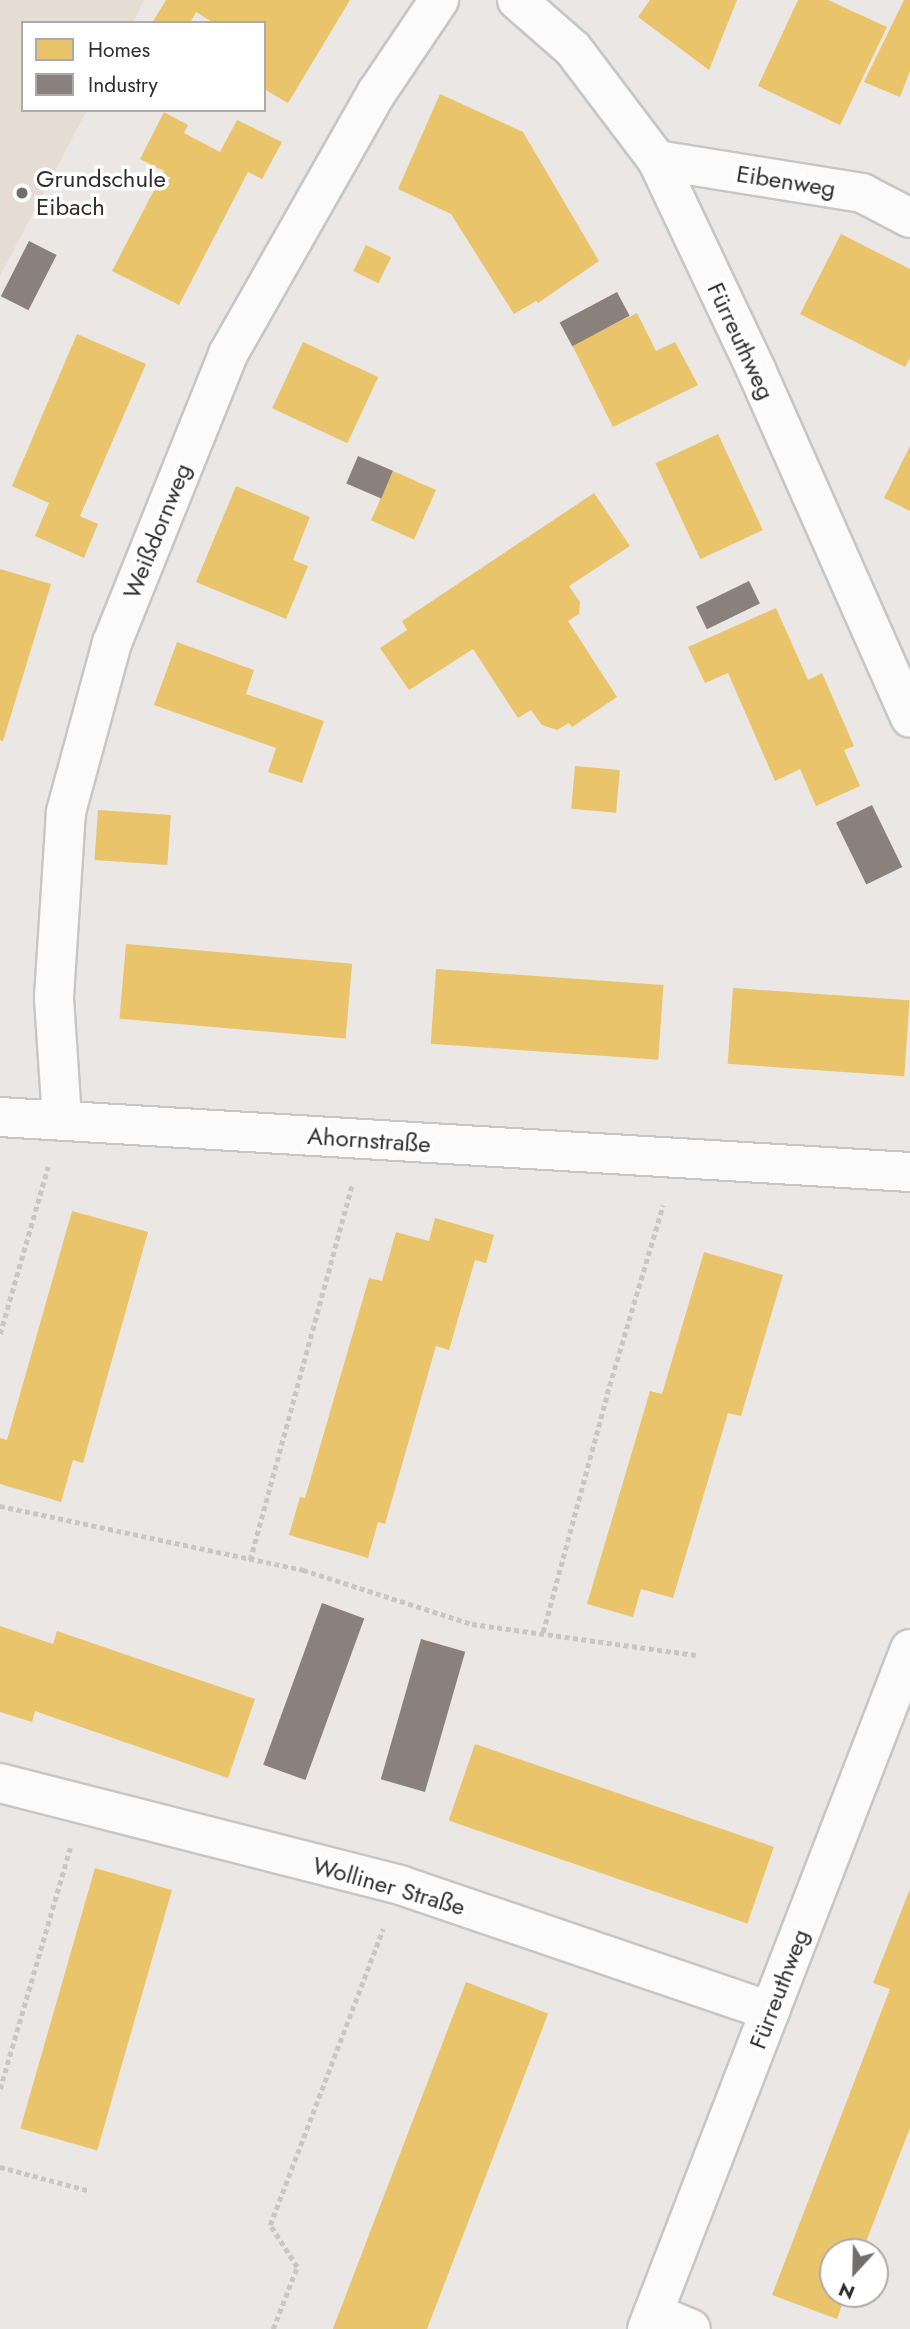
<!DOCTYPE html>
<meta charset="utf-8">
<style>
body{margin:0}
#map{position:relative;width:910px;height:2329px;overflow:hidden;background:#ebe7e4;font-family:Jost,sans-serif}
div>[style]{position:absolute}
.education>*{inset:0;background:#e5ddd3}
.homes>*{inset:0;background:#e9c46a;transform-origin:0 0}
.industry>*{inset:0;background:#8a817c;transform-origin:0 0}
.path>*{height:4.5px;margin-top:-2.25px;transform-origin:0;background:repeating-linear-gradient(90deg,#c8c7c7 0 5px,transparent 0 8.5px)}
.roads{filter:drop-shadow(2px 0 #c7c6c6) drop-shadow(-2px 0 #c7c6c6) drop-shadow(0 2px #c7c6c6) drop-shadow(0 -2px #c7c6c6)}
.minor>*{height:38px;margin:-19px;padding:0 19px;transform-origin:19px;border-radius:19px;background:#fcfbfb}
.dots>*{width:19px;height:19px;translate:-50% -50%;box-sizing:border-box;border:4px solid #fff;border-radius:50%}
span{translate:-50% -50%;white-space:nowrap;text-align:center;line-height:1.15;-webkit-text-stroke:7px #fff;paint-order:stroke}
.poi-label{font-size:24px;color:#2e2e2e}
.left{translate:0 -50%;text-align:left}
.street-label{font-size:24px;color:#2e2e2e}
.legend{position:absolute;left:21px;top:21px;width:245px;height:91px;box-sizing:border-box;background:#fff;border:2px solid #ababab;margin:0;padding:9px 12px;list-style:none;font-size:21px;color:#2e2e2e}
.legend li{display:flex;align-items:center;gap:14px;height:35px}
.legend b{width:35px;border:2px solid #ababab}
.north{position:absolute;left:819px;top:2238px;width:70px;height:70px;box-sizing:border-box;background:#fff;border:2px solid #ababab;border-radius:50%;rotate:202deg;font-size:19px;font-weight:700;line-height:28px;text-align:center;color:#2e2e2e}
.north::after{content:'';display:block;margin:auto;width:24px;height:32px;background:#706f6e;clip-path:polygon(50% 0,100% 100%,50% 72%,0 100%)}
</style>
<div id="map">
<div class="education">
<div style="clip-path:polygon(0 0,144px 0,133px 23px,23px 23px,23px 110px,87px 110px,0 276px)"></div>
</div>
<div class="homes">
<div style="clip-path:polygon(166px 0,350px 0,288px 103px,264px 89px,264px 23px,214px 23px,196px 12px,190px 23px,152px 23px)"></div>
<div style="clip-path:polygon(650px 0,737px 0,709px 70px,638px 17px)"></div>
<div style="clip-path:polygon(798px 0,828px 0,887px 27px,840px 125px,758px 86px)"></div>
<div style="clip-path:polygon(904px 0,910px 0,910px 71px,900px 97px,864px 82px)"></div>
<div style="clip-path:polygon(440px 94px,523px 132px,599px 261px,538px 303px,536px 301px,514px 314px,451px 214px,398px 189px)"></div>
<div style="clip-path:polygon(164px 112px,188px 125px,184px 133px,220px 152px,237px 120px,282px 142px,262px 179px,248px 172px,179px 305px,112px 271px,164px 171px,140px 159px)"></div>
<div style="clip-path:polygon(841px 234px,910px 269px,910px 358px,905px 367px,800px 314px)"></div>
<div style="left:366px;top:245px;width:28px;height:29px;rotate:26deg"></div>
<div style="clip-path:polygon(637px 313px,656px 351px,675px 342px,698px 385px,613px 427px,572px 345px)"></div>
<div style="clip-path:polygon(77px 334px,146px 364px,80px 516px,98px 524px,84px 558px,35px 536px,49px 503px,12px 486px)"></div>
<div style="left:303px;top:342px;width:83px;height:73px;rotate:25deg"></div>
<div style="left:718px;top:434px;width:106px;height:69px;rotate:65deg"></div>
<div style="clip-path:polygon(910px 446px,910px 511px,884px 498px)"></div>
<div style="left:393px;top:471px;width:47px;height:54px;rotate:24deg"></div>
<div style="clip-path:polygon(236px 486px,310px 517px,293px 560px,308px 566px,286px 619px,196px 582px)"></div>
<div style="clip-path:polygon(594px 493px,630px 546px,569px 586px,580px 602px,579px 614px,568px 621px,617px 697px,572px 727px,569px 723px,557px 730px,542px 725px,531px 710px,518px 718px,473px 649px,409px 690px,380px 648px,407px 630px,402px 621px)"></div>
<div style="clip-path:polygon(0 569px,51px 584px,3px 741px,0 740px)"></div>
<div style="clip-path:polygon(776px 608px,808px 680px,822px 673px,854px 746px,844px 750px,860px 786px,816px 806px,800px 769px,775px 781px,728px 673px,705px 683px,688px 647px)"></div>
<div style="clip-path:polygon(177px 642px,254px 670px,246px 694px,324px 721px,302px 783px,268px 772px,276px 748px,154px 705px)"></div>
<div style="left:575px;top:766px;width:45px;height:43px;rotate:5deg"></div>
<div style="left:98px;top:810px;width:73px;height:50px;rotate:4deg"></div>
<div style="left:126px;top:944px;width:227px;height:75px;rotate:5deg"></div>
<div style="left:436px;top:969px;width:228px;height:75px;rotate:4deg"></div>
<div style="left:733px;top:988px;width:177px;height:76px;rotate:4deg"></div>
<div style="clip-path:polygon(72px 1211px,148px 1232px,83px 1463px,73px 1460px,61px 1502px,0 1484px,0 1438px,7px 1440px)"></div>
<div style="clip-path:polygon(435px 1218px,494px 1235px,486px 1263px,475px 1260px,449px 1350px,436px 1346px,385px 1524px,378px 1522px,368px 1558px,289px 1535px,300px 1497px,305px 1498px,369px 1278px,382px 1281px,396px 1232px,429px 1241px)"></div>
<div style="clip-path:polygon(704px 1252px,783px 1275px,741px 1416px,728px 1413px,673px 1598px,641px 1589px,633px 1617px,587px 1604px,650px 1391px,662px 1394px)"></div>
<div style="clip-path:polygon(0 1626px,53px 1644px,57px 1631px,255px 1699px,228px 1778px,35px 1711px,32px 1722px,0 1712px)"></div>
<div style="left:475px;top:1744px;width:316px;height:81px;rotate:19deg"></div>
<div style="left:95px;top:1868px;width:80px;height:271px;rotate:16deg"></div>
<div style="clip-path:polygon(910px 1889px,910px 2128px,862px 2252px,833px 2252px,833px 2294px,846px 2294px,837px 2319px,772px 2295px,890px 1989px,873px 1983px)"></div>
<div style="left:466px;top:1982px;width:88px;height:372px;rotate:21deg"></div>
</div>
<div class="industry">
<div style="left:29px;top:241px;width:31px;height:62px;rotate:27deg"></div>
<div style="left:617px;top:292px;width:27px;height:65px;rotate:62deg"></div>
<div style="left:358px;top:456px;width:38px;height:30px;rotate:23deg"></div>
<div style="left:749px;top:581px;width:25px;height:59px;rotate:64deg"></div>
<div style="left:872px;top:805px;width:69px;height:40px;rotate:64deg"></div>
<div style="left:322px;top:1603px;width:45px;height:172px;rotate:20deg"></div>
<div style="left:421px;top:1639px;width:46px;height:146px;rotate:16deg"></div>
</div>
<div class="path">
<div style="left:0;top:1334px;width:174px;rotate:-74deg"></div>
<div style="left:0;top:1506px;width:310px;rotate:11.9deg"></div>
<div style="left:303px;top:1570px;width:177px;rotate:17.7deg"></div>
<div style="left:472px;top:1624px;width:226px;rotate:7.9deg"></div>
<div style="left:250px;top:1560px;width:389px;rotate:-74.8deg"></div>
<div style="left:543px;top:1632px;width:246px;rotate:-74.9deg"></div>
<div style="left:607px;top:1394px;width:197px;rotate:-73.5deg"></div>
<div style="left:0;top:2089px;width:251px;rotate:-73.8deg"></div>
<div style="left:0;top:2167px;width:93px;rotate:14.9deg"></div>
<div style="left:273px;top:2329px;width:66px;rotate:-68.8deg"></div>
<div style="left:297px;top:2267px;width:50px;rotate:-122.7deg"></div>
<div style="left:270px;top:2225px;width:317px;rotate:-69.1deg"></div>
</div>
<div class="roads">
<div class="minor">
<div style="left:517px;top:0;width:74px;rotate:41.2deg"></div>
<div style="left:573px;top:49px;width:139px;rotate:52.9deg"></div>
<div style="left:657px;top:160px;width:234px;rotate:64.7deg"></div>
<div style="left:757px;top:372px;width:378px;rotate:66.1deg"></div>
<div style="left:657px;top:160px;width:208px;rotate:9.1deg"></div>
<div style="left:862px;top:193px;width:54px;rotate:27.5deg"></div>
<div style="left:0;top:1117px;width:912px;rotate:3.46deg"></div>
<div style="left:62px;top:1119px;width:122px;rotate:-93.8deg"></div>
<div style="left:54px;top:997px;width:185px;rotate:-86.3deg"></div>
<div style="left:66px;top:812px;width:175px;rotate:-74.8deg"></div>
<div style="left:112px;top:643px;width:311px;rotate:-68.1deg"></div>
<div style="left:228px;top:354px;width:301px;rotate:-60.4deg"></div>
<div style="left:377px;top:92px;width:111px;rotate:-56deg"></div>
<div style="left:0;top:1783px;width:413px;rotate:14.3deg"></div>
<div style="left:400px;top:1885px;width:391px;rotate:18.8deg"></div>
<div style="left:653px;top:2313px;width:41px;rotate:22.8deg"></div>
<div style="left:647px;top:2329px;width:729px;rotate:-68.86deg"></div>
</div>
</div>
<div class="dots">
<div style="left:22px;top:193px;background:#706f6e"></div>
</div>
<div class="poi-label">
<span class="left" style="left:36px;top:193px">Grundschule<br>Eibach</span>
</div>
<div class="street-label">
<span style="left:786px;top:181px;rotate:9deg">Eibenweg</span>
<span style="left:741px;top:341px;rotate:65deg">Fürreuthweg</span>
<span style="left:157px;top:531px;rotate:-68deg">Weißdornweg</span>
<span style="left:369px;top:1140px;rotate:4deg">Ahornstraße</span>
<span style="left:389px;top:1886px;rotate:16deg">Wolliner Straße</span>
<span style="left:779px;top:1989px;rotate:-69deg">Fürreuthweg</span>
</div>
<ul class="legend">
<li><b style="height:19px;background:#e9c46a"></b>Homes</li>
<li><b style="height:19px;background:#8a817c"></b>Industry</li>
</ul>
<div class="north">N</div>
</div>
